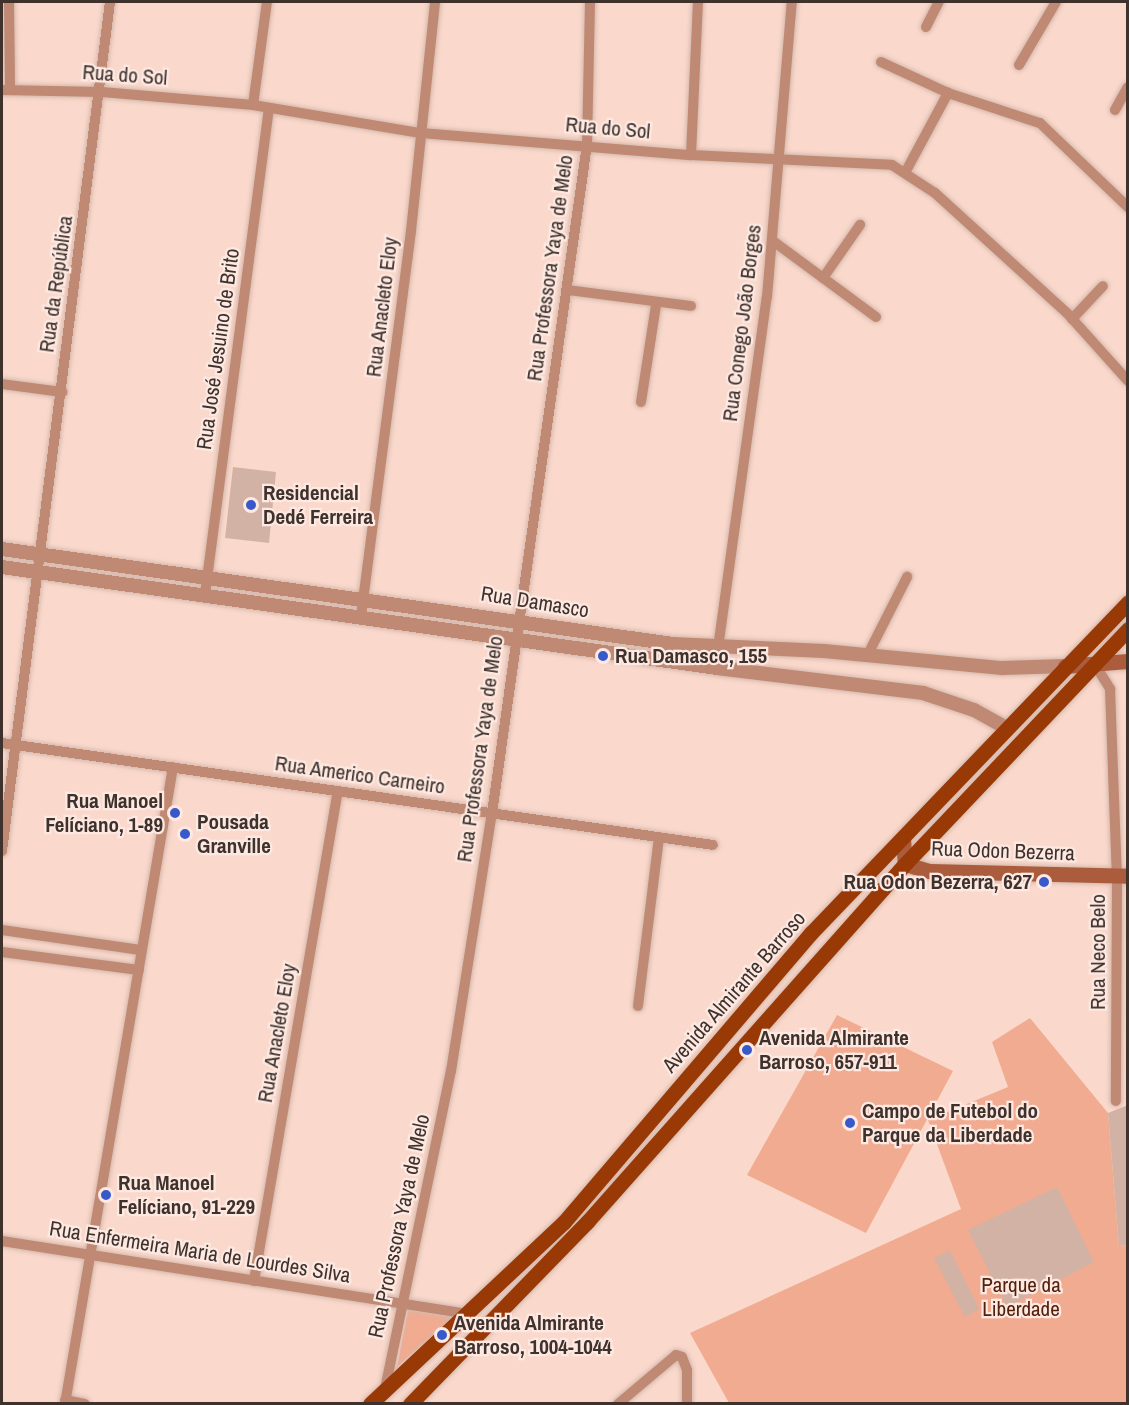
<!DOCTYPE html>
<meta charset="utf-8">
<style>
body{margin:0}
#map{position:relative;width:1129px;height:1405px;overflow:hidden;background:#fad9cc;font-family:"Archivo Narrow",sans-serif}
div>[style]{position:absolute}
.green>*{inset:0;background:#f1ab90}
.building>*{inset:0;background:#d1b2a5}
.roads{filter:drop-shadow(0 0 2px #d5b8ac) drop-shadow(0 0 2px #d5b8ac)}
.minor>*{height:10px;margin:-5px;padding:0 5px;transform-origin:5px;border-radius:5px;background:#c08974}
.tertiary>*{height:14px;margin:-7px;padding:0 7px;transform-origin:7px;border-radius:7px;background:#c08974}
.secondary>*{height:15px;margin:-7.5px;padding:0 7.5px;transform-origin:7.5px;border-radius:7.5px;background:#ab5c3d}
.primary>*{height:15px;margin:-7.5px;padding:0 7.5px;transform-origin:7.5px;border-radius:7.5px;background:#993906}
.dots>*{width:16px;height:16px;translate:-50% -50%;box-sizing:border-box;border:3px solid #fde9e2;border-radius:50%}
span{translate:-50% -50%;white-space:nowrap;text-align:center;line-height:1.15;-webkit-text-stroke:4.5px #fde9e2;paint-order:stroke}
.street-label{font-size:21px;color:#3f322d}
.poi-label{font-size:21px;color:#3f322d;font-weight:700}
.left{translate:0 -50%;text-align:left}
.right{translate:-100% -50%;text-align:right}
.park-label{font-size:21px;color:#52200b}
.frame{position:absolute;inset:0;border:3px solid #3f322d;pointer-events:none}
</style>
<div id="map">
<div class="green">
<i style="clip-path:polygon(837px 1015px,953px 1071px,866px 1233px,747px 1175px)"></i>
<i style="clip-path:polygon(1030px 1018px,1108px 1113px,1119px 1246px,1127px 1245px,1127px 1403px,729px 1403px,690px 1333px,961px 1209px,928px 1120px,1008px 1087px,992px 1042px)"></i>
<i style="clip-path:polygon(408px 1310px,453px 1317px,397px 1367px)"></i>
</div>
<div class="building">
<i style="clip-path:polygon(233px 467px,276px 472px,269px 543px,225px 538px)"></i>
<i style="clip-path:polygon(1128px 1105px,1128px 1245px,1119px 1246px,1108px 1113px)"></i>
<i style="clip-path:polygon(1057px 1187px,1094px 1262px,1007px 1307px,968px 1230px)"></i>
<i style="clip-path:polygon(950px 1250px,979px 1309px,965px 1317px,934px 1258px)"></i>
</div>
<div class="roads">
<div class="minor">
<i style="left:9px;top:2px;width:88px;rotate:89.3deg"></i>
<i style="left:926px;top:27px;width:28px;rotate:-63deg"></i>
<i style="left:881px;top:62px;width:74px;rotate:24.8deg"></i>
<i style="left:948px;top:93px;width:97px;rotate:18.1deg"></i>
<i style="left:1040px;top:123px;width:122px;rotate:43.7deg"></i>
<i style="left:1019px;top:65px;width:73px;rotate:-59.6deg"></i>
<i style="left:2px;top:90px;width:100px;rotate:1.1deg"></i>
<i style="left:102px;top:92px;width:152px;rotate:4.9deg"></i>
<i style="left:253px;top:105px;width:170px;rotate:9.5deg"></i>
<i style="left:421px;top:133px;width:271px;rotate:4.7deg"></i>
<i style="left:691px;top:155px;width:201px;rotate:2.8deg"></i>
<i style="left:892px;top:165px;width:51px;rotate:33.1deg"></i>
<i style="left:935px;top:193px;width:178px;rotate:42.3deg"></i>
<i style="left:1067px;top:313px;width:91px;rotate:48.1deg"></i>
<i style="left:253px;top:105px;width:104px;rotate:-82.3deg"></i>
<i style="left:1115px;top:110px;width:26px;rotate:-61deg"></i>
<i style="left:691px;top:155px;width:153px;rotate:-87.4deg"></i>
<i style="left:906px;top:171px;width:89px;rotate:-61.7deg"></i>
<i style="left:773px;top:241px;width:128px;rotate:36.4deg"></i>
<i style="left:823px;top:278px;width:65px;rotate:-55.1deg"></i>
<i style="left:568px;top:290px;width:124px;rotate:7.4deg"></i>
<i style="left:1072px;top:319px;width:45px;rotate:-46.8deg"></i>
<i style="left:2px;top:384px;width:61px;rotate:7.6deg"></i>
<i style="left:641px;top:402px;width:98px;rotate:-81.2deg"></i>
<i style="left:205px;top:594px;width:489px;rotate:-82.5deg"></i>
<i style="left:361px;top:616px;width:388px;rotate:-82.6deg"></i>
<i style="left:411px;top:231px;width:230px;rotate:-84deg"></i>
<i style="left:718px;top:648px;width:354px;rotate:-82.1deg"></i>
<i style="left:767px;top:297px;width:296px;rotate:-85.2deg"></i>
<i style="left:867px;top:656px;width:89px;rotate:-63.1deg"></i>
<i style="left:1094px;top:663px;width:31px;rotate:58deg"></i>
<i style="left:1110px;top:689px;width:187px;rotate:87.9deg"></i>
<i style="left:1117px;top:876px;width:225px;rotate:90.3deg"></i>
<i style="left:2px;top:743px;width:718px;rotate:8.16deg"></i>
<i style="left:2px;top:851px;width:856px;rotate:-82.75deg"></i>
<i style="left:2px;top:930px;width:140px;rotate:8.2deg"></i>
<i style="left:2px;top:952px;width:138px;rotate:7.5deg"></i>
<i style="left:638px;top:1006px;width:170px;rotate:-82.9deg"></i>
<i style="left:2px;top:1241px;width:468px;rotate:8.9deg"></i>
<i style="left:254px;top:1281px;width:497px;rotate:-80.3deg"></i>
<i style="left:385px;top:1389px;width:325px;rotate:-78.3deg"></i>
<i style="left:451px;top:1071px;width:261px;rotate:-81deg"></i>
<i style="left:492px;top:813px;width:675px;rotate:-81.91deg"></i>
<i style="left:587px;top:145px;width:143px;rotate:-88.8deg"></i>
<i style="left:65px;top:1400px;width:20px;rotate:11deg"></i>
<i style="left:65px;top:1404px;width:646px;rotate:-80.38deg"></i>
<i style="left:618px;top:1404px;width:76px;rotate:-40.2deg"></i>
<i style="left:676px;top:1355px;width:6px;rotate:18deg"></i>
<i style="left:682px;top:1357px;width:14px;rotate:69deg"></i>
<i style="left:687px;top:1370px;width:34px;rotate:90deg"></i>
</div>
<div class="tertiary">
<i style="left:2px;top:549px;width:678px;rotate:8.06deg"></i>
<i style="left:673px;top:644px;width:151px;rotate:2.7deg"></i>
<i style="left:824px;top:651px;width:179px;rotate:5.5deg"></i>
<i style="left:1002px;top:668px;width:63px;rotate:-1.8deg"></i>
<i style="left:2px;top:567px;width:722px;rotate:8.04deg"></i>
<i style="left:717px;top:668px;width:208px;rotate:6.9deg"></i>
<i style="left:923px;top:693px;width:54px;rotate:18.4deg"></i>
<i style="left:974px;top:710px;width:38px;rotate:29deg"></i>
</div>
<div class="secondary">
<i style="left:1065px;top:666px;width:63px;rotate:-4.5deg"></i>
<i style="left:903px;top:838px;width:26px;rotate:86deg"></i>
<i style="left:905px;top:864px;width:26px;rotate:16deg"></i>
<i style="left:930px;top:871px;width:198px;rotate:1.4deg"></i>
</div>
<div class="primary">
<i style="left:370px;top:1404px;width:266px;rotate:-43.2deg"></i>
<i style="left:564px;top:1222px;width:380px;rotate:-49.5deg"></i>
<i style="left:811px;top:933px;width:458px;rotate:-46.2deg"></i>
<i style="left:410px;top:1404px;width:254px;rotate:-45.8deg"></i>
<i style="left:587px;top:1222px;width:479px;rotate:-48.4deg"></i>
<i style="left:905px;top:864px;width:324px;rotate:-46.5deg"></i>
</div>
</div>
<div class="dots">
<i style="left:251px;top:505px;background:#3759ca"></i>
<i style="left:603px;top:656px;background:#3759ca"></i>
<i style="left:175px;top:813px;background:#3759ca"></i>
<i style="left:185px;top:834px;background:#3759ca"></i>
<i style="left:1044px;top:882px;background:#3759ca"></i>
<i style="left:747px;top:1050px;background:#3759ca"></i>
<i style="left:850px;top:1123px;background:#3759ca"></i>
<i style="left:106px;top:1195px;background:#3759ca"></i>
<i style="left:442px;top:1335px;background:#3759ca"></i>
</div>
<div class="street-label">
<span style="left:125px;top:75px;rotate:4deg">Rua do Sol</span>
<span style="left:608px;top:128px;rotate:5deg">Rua do Sol</span>
<span style="left:550px;top:268px;rotate:-82deg">Rua Professora Yaya de Melo</span>
<span style="left:56px;top:284px;rotate:-82deg">Rua da República</span>
<span style="left:382px;top:307px;rotate:-83deg">Rua Anacleto Eloy</span>
<span style="left:742px;top:323px;rotate:-83deg">Rua Conego João Borges</span>
<span style="left:218px;top:349px;rotate:-82deg">Rua José Jesuino de Brito</span>
<span style="left:535px;top:602px;rotate:9deg">Rua Damasco</span>
<span style="left:480px;top:749px;rotate:-82deg">Rua Professora Yaya de Melo</span>
<span style="left:360px;top:775px;rotate:8deg">Rua Americo Carneiro</span>
<span style="left:1003px;top:851px;rotate:2deg">Rua Odon Bezerra</span>
<span style="left:1098px;top:952px;rotate:-90deg">Rua Neco Belo</span>
<span style="left:734px;top:992px;rotate:-49deg">Avenida Almirante Barroso</span>
<span style="left:277px;top:1033px;rotate:-80deg">Rua Anacleto Eloy</span>
<span style="left:399px;top:1226px;rotate:-78deg">Rua Professora Yaya de Melo</span>
<span style="left:200px;top:1252px;rotate:9deg">Rua Enfermeira Maria de Lourdes Silva</span>
</div>
<div class="poi-label">
<span class="left" style="left:263px;top:505px">Residencial<br>Dedé Ferreira</span>
<span class="left" style="left:615px;top:656px">Rua Damasco, 155</span>
<span class="right" style="left:163px;top:813px">Rua Manoel<br>Felíciano, 1-89</span>
<span class="left" style="left:197px;top:834px">Pousada<br>Granville</span>
<span class="right" style="left:1032px;top:882px">Rua Odon Bezerra, 627</span>
<span class="left" style="left:759px;top:1050px">Avenida Almirante<br>Barroso, 657-911</span>
<span class="left" style="left:862px;top:1123px">Campo de Futebol do<br>Parque da Liberdade</span>
<span class="left" style="left:118px;top:1195px">Rua Manoel<br>Felíciano, 91-229</span>
<span class="left" style="left:454px;top:1335px">Avenida Almirante<br>Barroso, 1004-1044</span>
</div>
<div class="park-label">
<span style="left:1021px;top:1297px">Parque da<br>Liberdade</span>
</div>
<div class="frame"></div>
</div>
